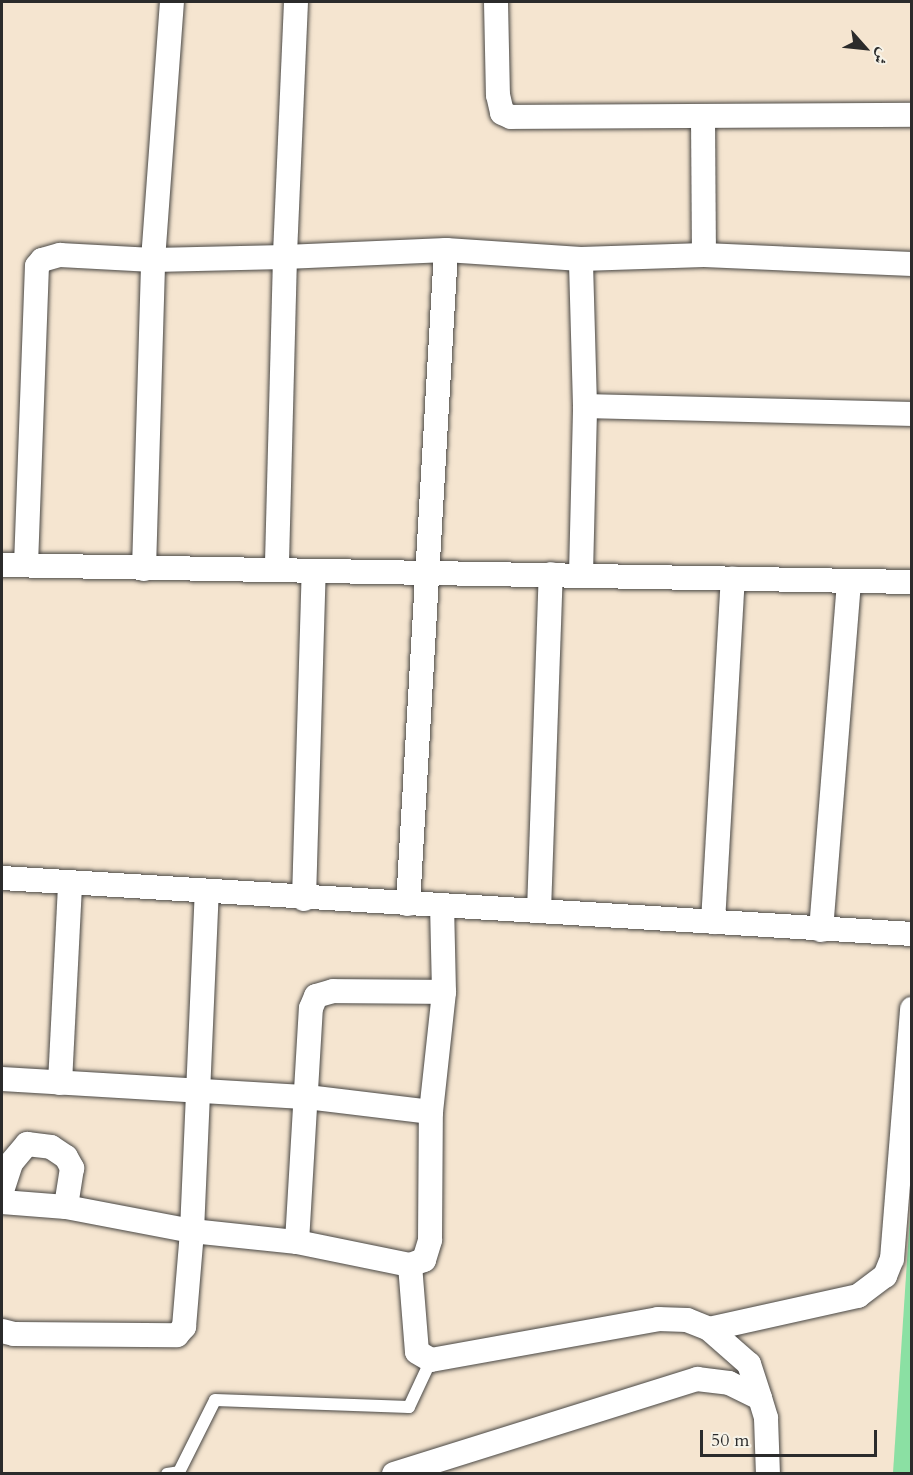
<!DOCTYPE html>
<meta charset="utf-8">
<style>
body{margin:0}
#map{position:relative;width:913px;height:1475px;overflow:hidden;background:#f5e5d0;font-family:Cardo,Amiri,serif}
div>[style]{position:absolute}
.green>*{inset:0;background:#8be0a3}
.roads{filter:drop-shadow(0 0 2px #494744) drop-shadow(0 0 2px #494744)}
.lane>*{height:12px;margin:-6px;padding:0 6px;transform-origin:6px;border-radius:6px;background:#fff}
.street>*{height:24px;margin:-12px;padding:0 12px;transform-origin:12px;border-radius:12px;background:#fff}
span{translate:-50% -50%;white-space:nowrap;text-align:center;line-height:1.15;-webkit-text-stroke:4.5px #f7f3e8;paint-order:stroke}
.frame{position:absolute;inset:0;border:3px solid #2b2b2b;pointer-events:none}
.north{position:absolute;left:835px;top:18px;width:60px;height:60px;-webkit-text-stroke:4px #f7f3e8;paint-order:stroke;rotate:117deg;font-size:16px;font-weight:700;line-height:24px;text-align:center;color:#2b2b2b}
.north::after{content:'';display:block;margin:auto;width:21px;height:27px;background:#2b2b2b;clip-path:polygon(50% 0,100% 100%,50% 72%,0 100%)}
.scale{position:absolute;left:700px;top:1430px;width:177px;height:27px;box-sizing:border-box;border:3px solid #2b2b2b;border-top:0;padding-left:8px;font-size:18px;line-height:21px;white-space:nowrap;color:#2b2b2b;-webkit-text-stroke:4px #f7f3e8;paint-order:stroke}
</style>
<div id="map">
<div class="green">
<i style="clip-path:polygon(911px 1200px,911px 1473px,893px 1473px)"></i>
</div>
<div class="roads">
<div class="lane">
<i style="left:167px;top:1474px;width:12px;rotate:-9deg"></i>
<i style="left:179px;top:1472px;width:80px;rotate:-63.4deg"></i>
<i style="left:215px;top:1400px;width:194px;rotate:2.1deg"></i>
<i style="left:409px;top:1407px;width:52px;rotate:-64.9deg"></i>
</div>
<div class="street">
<i style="left:296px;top:2px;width:255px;rotate:92.5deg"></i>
<i style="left:285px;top:257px;width:161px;rotate:-2.5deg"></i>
<i style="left:446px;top:250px;width:135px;rotate:3.8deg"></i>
<i style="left:581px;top:259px;width:123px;rotate:-1.9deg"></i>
<i style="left:704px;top:255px;width:208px;rotate:2.5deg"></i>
<i style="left:496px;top:2px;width:93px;rotate:88.8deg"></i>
<i style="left:498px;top:95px;width:18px;rotate:77deg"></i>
<i style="left:502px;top:113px;width:10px;rotate:24deg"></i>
<i style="left:511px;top:117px;width:401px;rotate:-0.3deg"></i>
<i style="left:703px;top:117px;width:138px;rotate:89.6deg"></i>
<i style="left:585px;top:406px;width:327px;rotate:1.4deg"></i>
<i style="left:2px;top:565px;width:910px;rotate:1.07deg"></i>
<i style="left:26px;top:565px;width:299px;rotate:-87.9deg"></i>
<i style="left:37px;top:266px;width:8px;rotate:-50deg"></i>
<i style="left:42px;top:260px;width:19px;rotate:-16deg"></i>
<i style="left:60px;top:255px;width:93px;rotate:3.1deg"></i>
<i style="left:153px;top:260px;width:132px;rotate:-1.3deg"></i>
<i style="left:285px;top:257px;width:313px;rotate:91.5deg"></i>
<i style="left:144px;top:569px;width:309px;rotate:-88.3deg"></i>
<i style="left:153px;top:260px;width:259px;rotate:-85.8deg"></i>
<i style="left:581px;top:574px;width:168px;rotate:-88.6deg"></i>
<i style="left:585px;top:406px;width:147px;rotate:-91.6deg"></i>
<i style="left:2px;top:878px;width:912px;rotate:3.52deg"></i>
<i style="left:304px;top:899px;width:328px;rotate:-88.3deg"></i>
<i style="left:408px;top:904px;width:655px;rotate:-86.67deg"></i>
<i style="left:539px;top:911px;width:337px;rotate:-88deg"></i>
<i style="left:713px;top:922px;width:344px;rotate:-86.7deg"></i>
<i style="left:821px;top:930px;width:348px;rotate:-85.4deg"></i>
<i style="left:2px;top:1079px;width:306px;rotate:3.4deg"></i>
<i style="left:307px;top:1097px;width:125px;rotate:6.9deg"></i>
<i style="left:60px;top:1083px;width:200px;rotate:-87.1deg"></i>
<i style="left:2px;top:1191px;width:29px;rotate:-72deg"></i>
<i style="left:11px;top:1163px;width:25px;rotate:-50deg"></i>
<i style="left:27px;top:1144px;width:24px;rotate:7deg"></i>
<i style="left:51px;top:1147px;width:18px;rotate:34deg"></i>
<i style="left:66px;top:1157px;width:13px;rotate:61deg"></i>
<i style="left:72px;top:1168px;width:39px;rotate:99deg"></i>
<i style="left:2px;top:1202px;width:64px;rotate:4.5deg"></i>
<i style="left:66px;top:1207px;width:128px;rotate:10.8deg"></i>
<i style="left:192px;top:1231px;width:106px;rotate:6deg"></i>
<i style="left:297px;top:1242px;width:115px;rotate:11.5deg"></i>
<i style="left:410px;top:1265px;width:15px;rotate:-20deg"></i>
<i style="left:424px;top:1260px;width:21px;rotate:-73deg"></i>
<i style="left:430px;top:1240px;width:128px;rotate:-89.6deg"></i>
<i style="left:431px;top:1112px;width:121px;rotate:-83.8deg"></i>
<i style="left:444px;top:992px;width:87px;rotate:-91.3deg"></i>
<i style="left:297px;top:1242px;width:234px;rotate:-86.6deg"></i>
<i style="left:311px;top:1008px;width:13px;rotate:-67deg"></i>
<i style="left:316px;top:996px;width:18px;rotate:-16deg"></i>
<i style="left:333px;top:991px;width:111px;rotate:0.5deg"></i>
<i style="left:410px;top:1265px;width:87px;rotate:85.4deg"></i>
<i style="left:417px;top:1352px;width:16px;rotate:30deg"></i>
<i style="left:431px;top:1360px;width:231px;rotate:-10.2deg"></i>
<i style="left:658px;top:1319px;width:29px;rotate:2deg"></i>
<i style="left:687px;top:1320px;width:24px;rotate:22deg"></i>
<i style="left:709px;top:1329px;width:53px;rotate:41.2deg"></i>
<i style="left:749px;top:1364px;width:36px;rotate:72deg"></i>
<i style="left:709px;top:1329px;width:153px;rotate:-12.5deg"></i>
<i style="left:858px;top:1296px;width:34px;rotate:-37deg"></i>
<i style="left:885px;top:1276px;width:18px;rotate:-68deg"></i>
<i style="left:892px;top:1259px;width:251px;rotate:-85.4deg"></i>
<i style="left:2px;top:1331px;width:12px;rotate:14deg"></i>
<i style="left:14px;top:1334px;width:163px;rotate:0.4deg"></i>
<i style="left:177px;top:1335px;width:11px;rotate:-49deg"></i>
<i style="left:184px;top:1327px;width:96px;rotate:-85.2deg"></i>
<i style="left:192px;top:1231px;width:340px;rotate:-87.5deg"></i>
<i style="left:394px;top:1474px;width:318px;rotate:-17.4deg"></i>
<i style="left:697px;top:1379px;width:32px;rotate:7deg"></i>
<i style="left:729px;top:1383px;width:34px;rotate:26deg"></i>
<i style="left:760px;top:1398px;width:21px;rotate:73deg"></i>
<i style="left:766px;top:1418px;width:56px;rotate:88deg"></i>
</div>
</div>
<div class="frame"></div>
<div class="north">ش</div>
<div class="scale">50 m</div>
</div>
